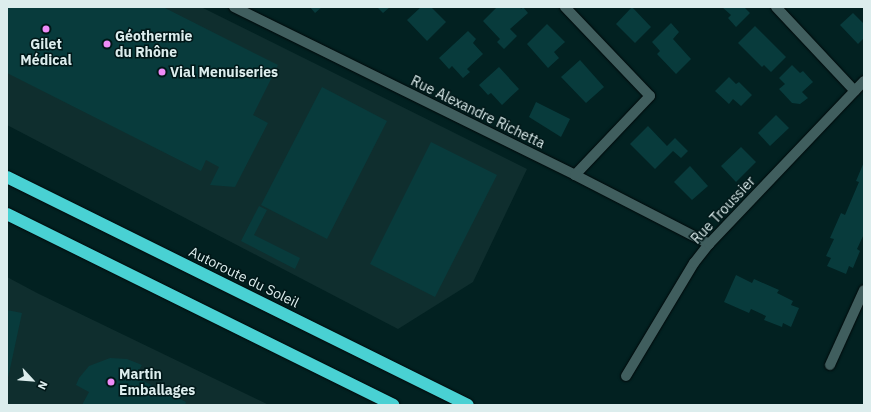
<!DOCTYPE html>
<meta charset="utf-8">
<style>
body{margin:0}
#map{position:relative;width:871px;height:412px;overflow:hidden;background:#022121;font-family:"IBM Plex Sans",sans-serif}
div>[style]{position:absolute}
.built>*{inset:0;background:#0f2e2e}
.building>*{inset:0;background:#083b3c}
.roads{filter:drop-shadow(0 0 1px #00090a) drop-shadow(0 0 1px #00090a)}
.street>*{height:10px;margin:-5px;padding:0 5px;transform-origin:5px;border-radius:5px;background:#405e5e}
.highway>*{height:12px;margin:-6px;padding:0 6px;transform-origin:6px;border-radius:6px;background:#49d1d3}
.dots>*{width:11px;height:11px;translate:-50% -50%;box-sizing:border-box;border:2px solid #001718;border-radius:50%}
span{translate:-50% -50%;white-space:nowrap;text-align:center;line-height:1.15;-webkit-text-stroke:3px #001718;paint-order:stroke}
.poi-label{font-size:14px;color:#dceded;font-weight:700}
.left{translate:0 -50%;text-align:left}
.street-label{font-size:14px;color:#dceded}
.frame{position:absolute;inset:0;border:8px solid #dceded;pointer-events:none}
.north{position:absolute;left:12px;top:360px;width:40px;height:40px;-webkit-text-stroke:3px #001718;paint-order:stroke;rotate:116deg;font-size:11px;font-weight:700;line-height:16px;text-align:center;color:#dceded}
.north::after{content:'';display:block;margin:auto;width:14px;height:18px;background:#dceded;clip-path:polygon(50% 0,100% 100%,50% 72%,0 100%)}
</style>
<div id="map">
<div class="built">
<i style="clip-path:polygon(7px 7px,201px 7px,527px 169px,473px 282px,398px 329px,7px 125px)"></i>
<i style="clip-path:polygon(7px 277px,37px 293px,269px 405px,7px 405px)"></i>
</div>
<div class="building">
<i style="clip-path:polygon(7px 7px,163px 7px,278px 65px,253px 115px,268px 123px,235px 187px,210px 185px,219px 167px,206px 160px,201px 171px,7px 73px)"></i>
<i style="clip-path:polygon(310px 7px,322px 7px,315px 13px)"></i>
<i style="clip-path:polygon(377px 7px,390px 7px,383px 13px)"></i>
<i style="clip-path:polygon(421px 7px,431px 7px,446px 22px,427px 41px,407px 20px)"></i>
<i style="clip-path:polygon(497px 7px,520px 7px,521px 9px,523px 7px,528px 13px,510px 29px,517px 36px,504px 49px,497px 42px,500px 39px,483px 21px)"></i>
<i style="clip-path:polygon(632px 7px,651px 27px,635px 43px,616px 24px)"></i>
<i style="clip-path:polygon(722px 7px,744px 7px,750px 13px,736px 27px,728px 18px,731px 15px)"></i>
<i style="clip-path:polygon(853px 13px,864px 24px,864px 38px,858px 44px,840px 25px)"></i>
<i style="clip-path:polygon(671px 23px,679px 32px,673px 39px,691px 59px,676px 74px,657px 54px,660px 51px,652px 42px)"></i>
<i style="clip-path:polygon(547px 24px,565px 42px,554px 52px,559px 58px,548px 68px,527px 44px)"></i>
<i style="clip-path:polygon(755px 26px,786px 57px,771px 72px,764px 65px,762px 67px,738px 43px)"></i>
<i style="clip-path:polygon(468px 31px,476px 39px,473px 43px,483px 54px,467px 69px,470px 72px,463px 78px,452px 66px,449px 69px,439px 58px)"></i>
<i style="clip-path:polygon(580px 60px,604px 87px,586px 103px,561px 77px)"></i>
<i style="clip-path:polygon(792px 65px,800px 73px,803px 71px,813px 82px,802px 92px,808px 98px,800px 104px,792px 103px,779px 89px,785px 84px,779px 78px)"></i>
<i style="clip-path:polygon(499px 67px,519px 89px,502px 105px,491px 93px,488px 95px,479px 85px)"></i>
<i style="clip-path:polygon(729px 77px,736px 84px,739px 82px,752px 95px,741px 106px,733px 99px,729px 104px,715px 91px)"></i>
<i style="clip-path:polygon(322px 87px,387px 121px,327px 239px,261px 205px)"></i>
<i style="clip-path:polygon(536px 102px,570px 119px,561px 137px,529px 117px)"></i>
<i style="clip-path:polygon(776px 115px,789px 128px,770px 146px,758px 133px)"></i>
<i style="clip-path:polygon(648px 126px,667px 146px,675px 138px,688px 151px,681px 158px,673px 151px,655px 169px,630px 144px)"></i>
<i style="clip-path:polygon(431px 142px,497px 175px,435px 297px,370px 264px)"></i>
<i style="clip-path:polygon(741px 147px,756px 162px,736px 182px,721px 166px)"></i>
<i style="clip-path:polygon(864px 162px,864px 234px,857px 249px,860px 251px,853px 268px,849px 266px,846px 274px,827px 266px,831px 258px,826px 256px,834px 239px,830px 238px,841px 213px,845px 215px,859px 182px,856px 181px)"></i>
<i style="clip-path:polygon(690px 166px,708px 186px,692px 200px,674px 182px)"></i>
<i style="clip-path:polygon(259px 206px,267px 210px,254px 235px,300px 258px,295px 269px,241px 241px)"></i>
<i style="clip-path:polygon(736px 275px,752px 283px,754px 279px,779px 290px,777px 293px,793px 301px,791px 305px,799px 308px,791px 327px,783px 323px,782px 327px,764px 320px,766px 316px,751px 309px,749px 313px,724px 302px)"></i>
<i style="clip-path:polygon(7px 310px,22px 313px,8px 378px,7px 378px)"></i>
<i style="clip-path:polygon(110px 358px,127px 359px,142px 365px,135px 377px,186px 402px,185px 405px,82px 405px,89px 392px,76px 385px,79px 378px,89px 366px)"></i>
</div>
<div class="roads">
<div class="street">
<i style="left:234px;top:7px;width:380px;rotate:26.2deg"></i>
<i style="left:575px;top:175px;width:151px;rotate:27.2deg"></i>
<i style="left:565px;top:7px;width:123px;rotate:46.3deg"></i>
<i style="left:650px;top:96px;width:109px;rotate:133.5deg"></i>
<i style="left:776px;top:7px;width:115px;rotate:46.8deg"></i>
<i style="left:830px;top:365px;width:82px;rotate:-65.6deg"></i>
<i style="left:626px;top:376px;width:132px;rotate:-59deg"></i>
<i style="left:694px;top:263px;width:24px;rotate:-52deg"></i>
<i style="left:709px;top:244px;width:225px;rotate:-46.4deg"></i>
</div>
<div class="highway">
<i style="left:7px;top:177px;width:514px;rotate:26.32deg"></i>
<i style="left:7px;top:214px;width:431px;rotate:26.3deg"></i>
</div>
</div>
<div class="dots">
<i style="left:46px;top:29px;background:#ef8bf7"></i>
<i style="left:107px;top:44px;background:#ef8bf7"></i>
<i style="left:162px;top:72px;background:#ef8bf7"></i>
<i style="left:111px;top:382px;background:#ef8bf7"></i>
</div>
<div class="poi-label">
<span class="left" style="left:115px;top:44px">Géothermie<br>du Rhône</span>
<span style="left:46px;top:52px">Gilet<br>Médical</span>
<span class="left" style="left:170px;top:72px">Vial Menuiseries</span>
<span class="left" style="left:119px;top:382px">Martin<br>Emballages</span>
</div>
<div class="street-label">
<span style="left:478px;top:112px;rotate:26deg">Rue Alexandre Richetta</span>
<span style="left:723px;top:210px;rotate:-47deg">Rue Troussier</span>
<span style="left:244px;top:277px;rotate:26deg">Autoroute du Soleil</span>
</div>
<div class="frame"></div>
<div class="north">N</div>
</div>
